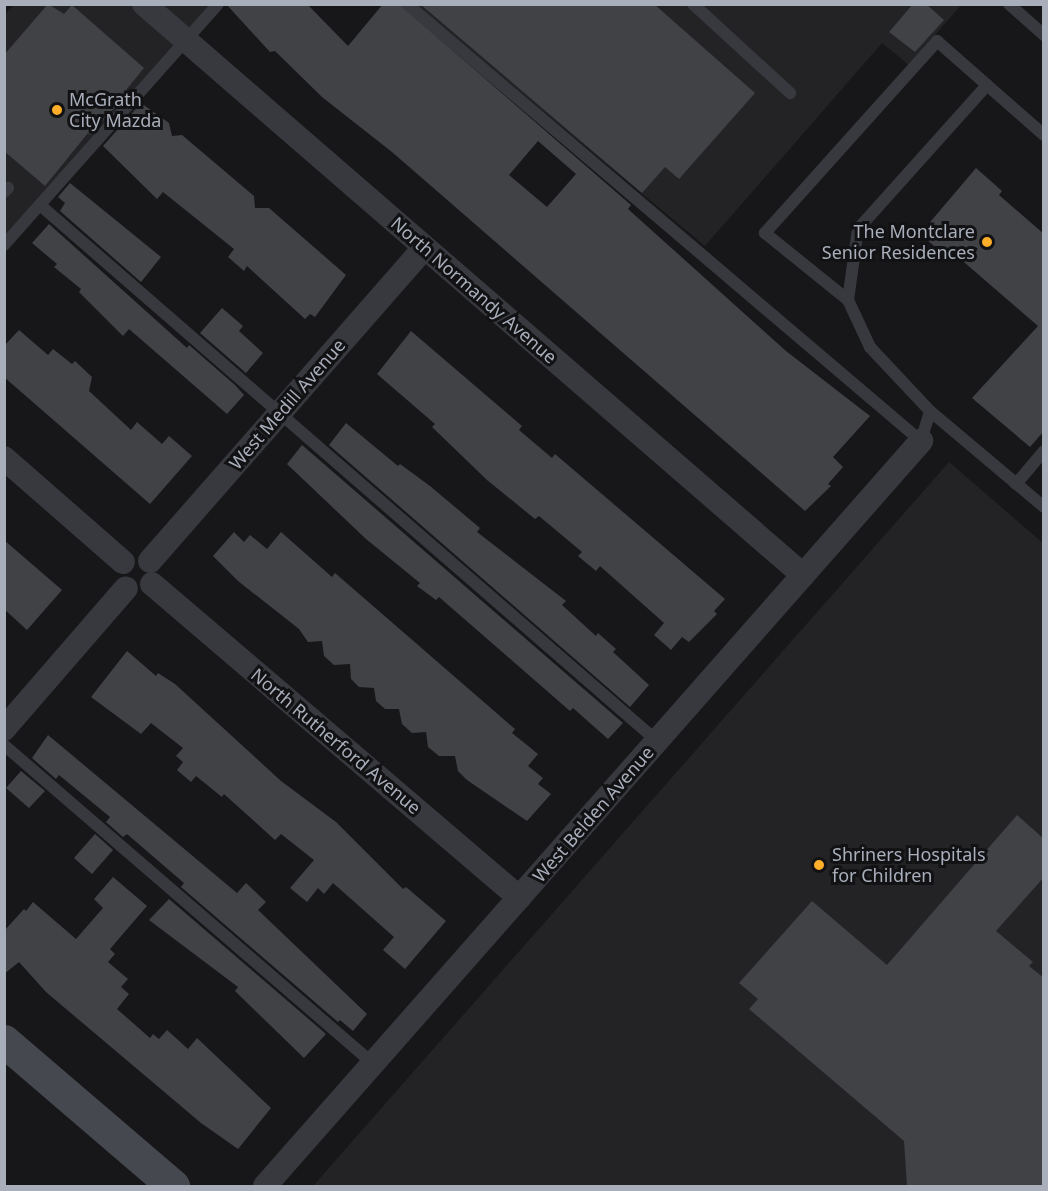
<!DOCTYPE html>
<style>
body{margin:0}
#map{position:relative;width:1048px;height:1191px;overflow:hidden;background:#171719;font-family:"Noto Sans",sans-serif}
div>[style]{position:absolute}
.built>*{inset:0;background:#232326}
.building>*{inset:0;background:#414246}
.lane>*{height:12px;margin:-6px;padding:0 6px;transform-origin:6px;border-radius:6px;background:#37393e}
.street>*{height:24px;margin:-12px;padding:0 12px;transform-origin:12px;border-radius:12px;background:#37393e}
.secondary>*{height:33px;margin:-16.5px;padding:0 16.5px;transform-origin:16.5px;border-radius:16.5px;background:#45484e}
.dots>*{width:16px;height:16px;translate:-50% -50%;box-sizing:border-box;border:3px solid #121214;border-radius:50%}
span{translate:-50% -50%;white-space:nowrap;text-align:center;line-height:1.15;-webkit-text-stroke:6px #121214;paint-order:stroke}
.poi-label{font-size:18px;color:#a8aeba}
.left{translate:0 -50%;text-align:left}
.right{translate:-100% -50%;text-align:right}
.street-label{font-size:18px;color:#a8aeba}
.frame{position:absolute;inset:0;border:6px solid #a8aeba;pointer-events:none}
</style>
<div id="map">
<div class="built">
<i style="clip-path:polygon(14px 5px,223px 5px,5px 251px,4px 15px)"></i>
<i style="clip-path:polygon(415px 5px,961px 5px,909px 65px,882px 43px,705px 246px)"></i>
<i style="clip-path:polygon(949px 462px,1043px 543px,1043px 1186px,313px 1186px)"></i>
</div>
<div class="building">
<i style="clip-path:polygon(48px 4px,64px 14px,72px 5px,144px 68px,126px 90px,129px 92px,90px 135px,88px 133px,45px 186px,4px 151px,4px 55px)"></i>
<i style="clip-path:polygon(evenodd,226px 4px,307px 4px,348px 46px,383px 4px,399px 4px,631px 205px,628px 209px,786px 351px,870px 416px,833px 457px,843px 467px,828px 484px,831px 486px,805px 511px,392px 152px,322px 97px,275px 51px,270px 52px,226px 4px,538px 141px,576px 174px,547px 207px,509px 175px,538px 141px)"></i>
<i style="clip-path:polygon(420px 4px,654px 4px,755px 93px,679px 179px,665px 167px,642px 193px)"></i>
<i style="clip-path:polygon(913px 4px,926px 4px,944px 20px,915px 52px,889px 32px)"></i>
<i style="clip-path:polygon(141px 103px,169px 123px,172px 136px,182px 135px,254px 196px,255px 208px,269px 208px,346px 275px,315px 317px,310px 314px,305px 319px,247px 266px,244px 271px,228px 257px,234px 249px,163px 192px,157px 199px,103px 146px)"></i>
<i style="clip-path:polygon(976px 168px,1002px 191px,999px 195px,1044px 234px,1044px 431px,1030px 447px,972px 398px,1038px 326px,950px 250px,946px 256px,920px 234px)"></i>
<i style="clip-path:polygon(70px 183px,161px 257px,141px 282px,60px 211px,65px 203px,58px 197px)"></i>
<i style="clip-path:polygon(49px 224px,187px 348px,189px 345px,235px 385px,244px 395px,227px 414px,129px 329px,123px 336px,79px 292px,81px 289px,54px 267px,57px 264px,32px 243px)"></i>
<i style="clip-path:polygon(222px 308px,243px 326px,239px 331px,263px 353px,246px 373px,200px 333px)"></i>
<i style="clip-path:polygon(19px 330px,48px 355px,53px 349px,72px 364px,75px 361px,92px 377px,89px 391px,131px 430px,137px 422px,162px 444px,169px 436px,192px 456px,150px 504px,4px 377px,4px 346px)"></i>
<i style="clip-path:polygon(411px 331px,522px 426px,519px 430px,552px 458px,555px 454px,725px 599px,714px 611px,717px 614px,689px 642px,682px 637px,671px 650px,654px 635px,664px 623px,600px 566px,596px 571px,578px 556px,582px 552px,539px 516px,535px 519px,487px 480px,432px 427px,435px 424px,377px 374px)"></i>
<i style="clip-path:polygon(346px 423px,398px 466px,400px 464px,430px 486px,480px 528px,477px 532px,566px 601px,562px 605px,596px 636px,598px 633px,616px 649px,613px 652px,649px 685px,630px 707px,329px 445px)"></i>
<i style="clip-path:polygon(302px 445px,623px 723px,608px 739px,573px 708px,570px 711px,439px 597px,436px 600px,417px 586px,420px 583px,366px 539px,287px 464px)"></i>
<i style="clip-path:polygon(234px 532px,244px 542px,250px 535px,267px 549px,281px 532px,332px 577px,335px 573px,515px 729px,512px 733px,538px 754px,528px 766px,543px 778px,538px 784px,551px 794px,527px 821px,467px 780px,458px 771px,455px 756px,439px 756px,428px 747px,426px 732px,412px 733px,402px 724px,399px 709px,385px 709px,376px 701px,374px 688px,359px 687px,351px 679px,350px 664px,334px 665px,324px 656px,322px 641px,308px 642px,299px 629px,238px 581px,213px 556px)"></i>
<i style="clip-path:polygon(4px 540px,62px 590px,27px 630px,4px 609px)"></i>
<i style="clip-path:polygon(127px 651px,156px 676px,158px 673px,175px 684px,281px 781px,336px 822px,403px 889px,406px 887px,446px 921px,405px 969px,383px 950px,394px 937px,333px 883px,324px 894px,318px 888px,307px 902px,290px 888px,314px 860px,281px 834px,275px 840px,224px 794px,222px 797px,196px 776px,191px 782px,177px 770px,183px 762px,176px 756px,183px 748px,151px 723px,141px 734px,91px 697px)"></i>
<i style="clip-path:polygon(48px 735px,237px 893px,246px 883px,266px 902px,258px 910px,367px 1014px,353px 1031px,340px 1020px,338px 1022px,181px 887px,184px 883px,127px 834px,123px 837px,106px 822px,110px 817px,59px 775px,56px 779px,32px 758px)"></i>
<i style="clip-path:polygon(21px 771px,45px 791px,29px 808px,6px 788px)"></i>
<i style="clip-path:polygon(1017px 815px,1044px 839px,1044px 877px,996px 931px,1033px 962px,1029px 966px,1044px 978px,1044px 1186px,907px 1186px,904px 1141px,749px 1009px,758px 999px,739px 983px,812px 901px,887px 965px)"></i>
<i style="clip-path:polygon(95px 834px,113px 850px,92px 874px,74px 858px)"></i>
<i style="clip-path:polygon(113px 877px,147px 906px,110px 949px,115px 954px,108px 962px,128px 979px,121px 987px,129px 994px,117px 1009px,150px 1038px,153px 1034px,159px 1039px,167px 1030px,188px 1049px,197px 1038px,271px 1108px,238px 1149px,201px 1123px,46px 992px,19px 962px,4px 974px,4px 931px,24px 909px,26px 911px,33px 902px,76px 939px,103px 908px,94px 899px)"></i>
<i style="clip-path:polygon(169px 899px,326px 1034px,304px 1058px,235px 991px,238px 987px,149px 920px)"></i>
</div>
<div class="lane">
<i style="left:407px;top:4px;width:675px;rotate:40.37deg"></i>
<i style="left:921px;top:441px;width:31px;rotate:-73deg"></i>
<i style="left:930px;top:411px;width:88px;rotate:-133.2deg"></i>
<i style="left:870px;top:347px;width:52px;rotate:-115.1deg"></i>
<i style="left:848px;top:300px;width:72px;rotate:-82deg"></i>
<i style="left:858px;top:229px;width:193px;rotate:-48.1deg"></i>
<i style="left:987px;top:85px;width:76px;rotate:41.3deg"></i>
<i style="left:693px;top:4px;width:132px;rotate:42.5deg"></i>
<i style="left:1009px;top:4px;width:47px;rotate:41.5deg"></i>
<i style="left:4px;top:192px;width:6px;rotate:-45deg"></i>
<i style="left:40px;top:205px;width:817px;rotate:40.98deg"></i>
<i style="left:4px;top:245px;width:322px;rotate:-48.4deg"></i>
<i style="left:848px;top:300px;width:107px;rotate:-141.1deg"></i>
<i style="left:765px;top:233px;width:258px;rotate:-48.1deg"></i>
<i style="left:937px;top:41px;width:67px;rotate:41.3deg"></i>
<i style="left:930px;top:411px;width:149px;rotate:40.1deg"></i>
<i style="left:1016px;top:484px;width:43px;rotate:-49.7deg"></i>
<i style="left:4px;top:745px;width:488px;rotate:40.8deg"></i>
</div>
<div class="street">
<i style="left:144px;top:4px;width:872px;rotate:40.91deg"></i>
<i style="left:4px;top:458px;width:158px;rotate:41.2deg"></i>
<i style="left:150px;top:561px;width:417px;rotate:-48.8deg"></i>
<i style="left:152px;top:584px;width:483px;rotate:40.5deg"></i>
<i style="left:4px;top:729px;width:186px;rotate:-49.1deg"></i>
<i style="left:265px;top:1186px;width:993px;rotate:-48.63deg"></i>
</div>
<div class="secondary">
<i style="left:4px;top:1041px;width:223px;rotate:40.6deg"></i>
</div>
<div class="dots">
<i style="left:57px;top:110px;background:#feae29"></i>
<i style="left:987px;top:242px;background:#feae29"></i>
<i style="left:819px;top:865px;background:#feae29"></i>
</div>
<div class="poi-label">
<span class="left" style="left:69px;top:110px">McGrath<br>City Mazda</span>
<span class="right" style="left:975px;top:242px">The Montclare<br>Senior Residences</span>
<span class="left" style="left:832px;top:865px">Shriners Hospitals<br>for Children</span>
</div>
<div class="street-label">
<span style="left:474px;top:290px;rotate:41deg">North Normandy Avenue</span>
<span style="left:287px;top:404px;rotate:-49deg">West Medill Avenue</span>
<span style="left:336px;top:741px;rotate:40deg">North Rutherford Avenue</span>
<span style="left:593px;top:814px;rotate:-49deg">West Belden Avenue</span>
</div>
<div class="frame"></div>
</div>
